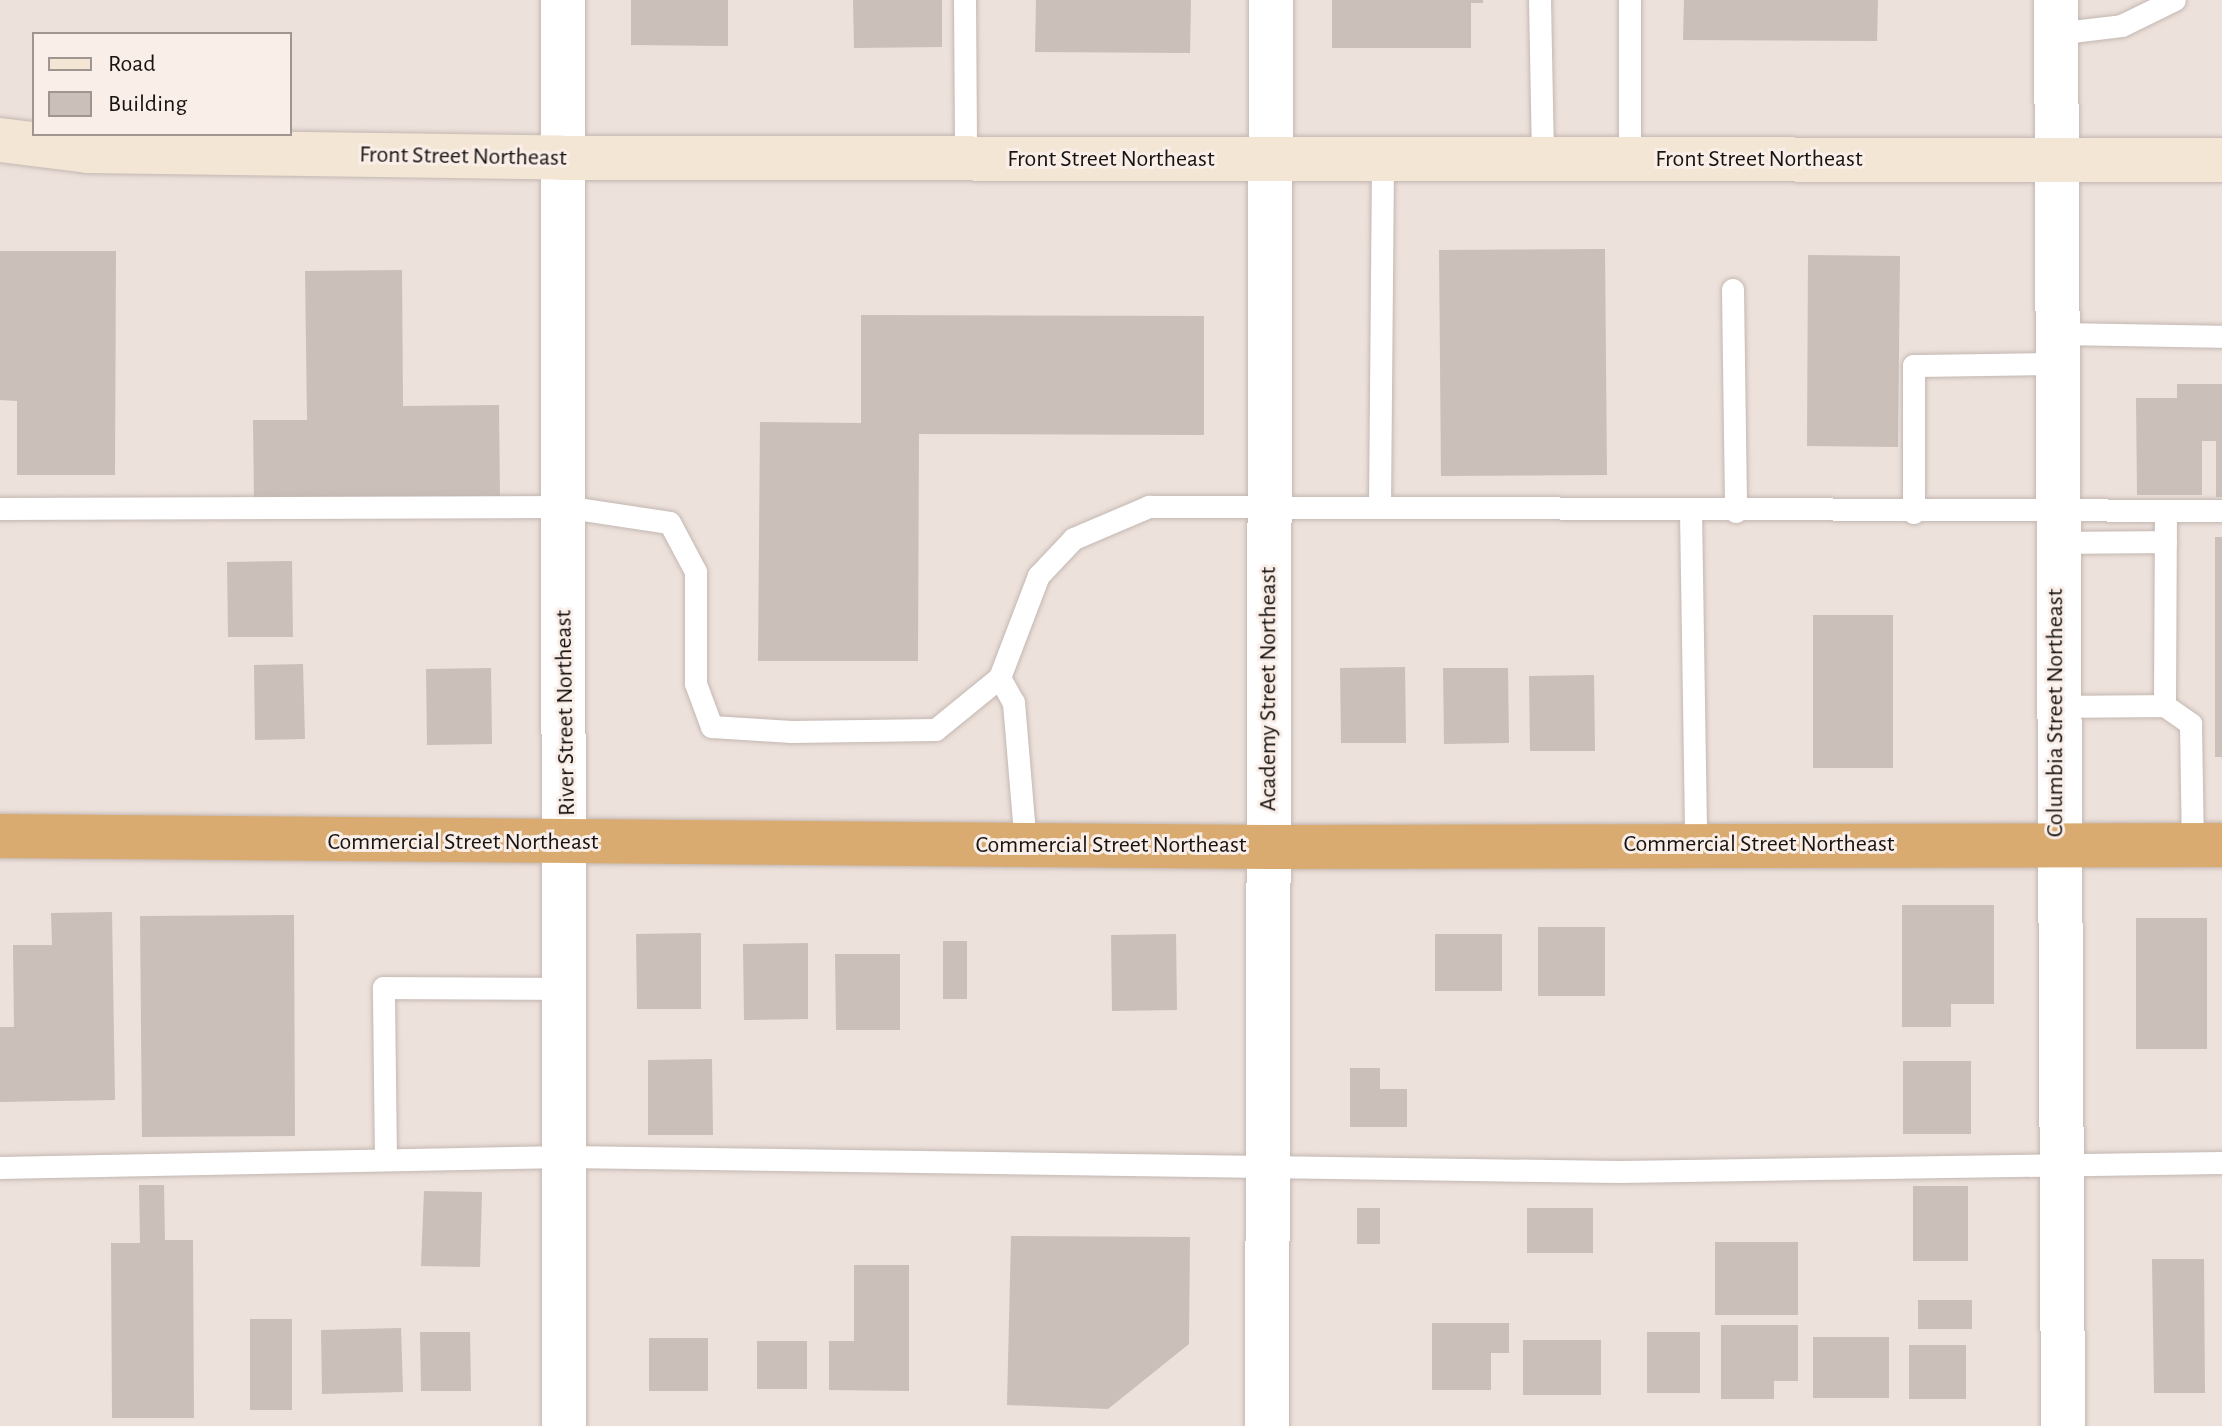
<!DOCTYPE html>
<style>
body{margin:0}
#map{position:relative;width:2222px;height:1426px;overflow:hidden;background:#ede1db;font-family:"Alegreya Sans",sans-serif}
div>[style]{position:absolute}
.building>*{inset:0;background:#cabfb9}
.roads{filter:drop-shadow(0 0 2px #c3b7b2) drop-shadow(0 0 2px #c3b7b2)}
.lane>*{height:22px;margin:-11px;padding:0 11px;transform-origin:11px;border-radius:11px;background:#fff}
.street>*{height:44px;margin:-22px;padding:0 22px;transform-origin:22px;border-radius:22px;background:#fff}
.secondary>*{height:44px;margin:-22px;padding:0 22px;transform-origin:22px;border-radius:22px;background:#f4e6d4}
.highway>*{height:44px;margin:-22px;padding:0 22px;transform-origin:22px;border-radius:22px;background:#d9ab70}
span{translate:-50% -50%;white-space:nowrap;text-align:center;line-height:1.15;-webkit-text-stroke:6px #faeee8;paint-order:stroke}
.street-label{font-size:24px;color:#171311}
.legend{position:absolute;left:32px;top:32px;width:260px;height:104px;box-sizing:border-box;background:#faeee8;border:2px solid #9f9692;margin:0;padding:10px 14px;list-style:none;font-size:24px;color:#171311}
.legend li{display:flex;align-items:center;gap:16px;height:40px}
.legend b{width:40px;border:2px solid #9f9692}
</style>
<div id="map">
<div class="building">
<i style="clip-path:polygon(631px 0,728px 0,728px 46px,631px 45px)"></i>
<i style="clip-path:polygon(853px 0,942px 0,942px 47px,854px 48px)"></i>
<i style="clip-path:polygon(1036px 0,1191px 0,1190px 53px,1035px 52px)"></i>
<i style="clip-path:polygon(1332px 0,1483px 0,1483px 3px,1471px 3px,1471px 48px,1332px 48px)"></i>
<i style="clip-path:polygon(1684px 0,1878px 0,1877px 41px,1683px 40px)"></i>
<i style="clip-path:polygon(1605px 249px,1607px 475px,1441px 476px,1439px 250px)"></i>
<i style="clip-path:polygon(0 251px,116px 251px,115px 475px,17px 475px,17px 401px,0 400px)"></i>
<i style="clip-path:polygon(1808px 255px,1900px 256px,1898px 447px,1807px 446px)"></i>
<i style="clip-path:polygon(402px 270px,403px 406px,499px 405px,500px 499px,254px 501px,253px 420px,307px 420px,305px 271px)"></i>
<i style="clip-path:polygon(861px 315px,1204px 316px,1204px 435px,919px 434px,918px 661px,758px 661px,760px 422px,861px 423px)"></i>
<i style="clip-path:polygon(2177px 384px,2222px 384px,2222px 497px,2216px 497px,2216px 441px,2202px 441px,2202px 495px,2137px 495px,2136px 398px,2177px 398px)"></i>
<i style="clip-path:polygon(2215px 537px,2222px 537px,2222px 757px,2215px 757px)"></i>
<i style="clip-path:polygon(292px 561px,293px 637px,228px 637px,227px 562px)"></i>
<i style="clip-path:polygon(1813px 615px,1893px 615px,1893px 768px,1813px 768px)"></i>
<i style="clip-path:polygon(303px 664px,305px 739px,255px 740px,254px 665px)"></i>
<i style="clip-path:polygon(1405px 667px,1406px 743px,1341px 743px,1340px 668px)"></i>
<i style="clip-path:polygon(491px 668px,492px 744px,427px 745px,426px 669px)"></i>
<i style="clip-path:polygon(1443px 668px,1508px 668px,1509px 743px,1444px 744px)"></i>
<i style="clip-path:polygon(1594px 675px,1595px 751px,1530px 751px,1529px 676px)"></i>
<i style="clip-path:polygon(1902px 905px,1994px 905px,1994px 1004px,1951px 1004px,1951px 1027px,1902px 1027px)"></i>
<i style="clip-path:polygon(112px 912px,115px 1100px,0 1102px,0 1027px,14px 1027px,13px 945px,52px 945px,51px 913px)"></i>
<i style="clip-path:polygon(294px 915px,295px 1136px,142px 1137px,140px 916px)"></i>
<i style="clip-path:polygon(2136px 918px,2207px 918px,2207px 1049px,2136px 1049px)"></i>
<i style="clip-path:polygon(1538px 927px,1605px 927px,1605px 996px,1538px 996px)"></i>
<i style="clip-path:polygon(701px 933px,701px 1009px,637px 1009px,636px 934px)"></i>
<i style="clip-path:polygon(1176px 934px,1177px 1010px,1112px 1011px,1111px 935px)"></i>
<i style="clip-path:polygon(1435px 934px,1502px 934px,1502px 991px,1435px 991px)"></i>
<i style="clip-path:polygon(943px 941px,967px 941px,967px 999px,943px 999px)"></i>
<i style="clip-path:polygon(808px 943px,808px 1019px,744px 1020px,743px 944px)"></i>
<i style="clip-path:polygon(835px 954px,900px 954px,900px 1030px,836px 1030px)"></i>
<i style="clip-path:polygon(712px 1059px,713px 1135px,648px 1135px,648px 1060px)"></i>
<i style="clip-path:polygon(1903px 1061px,1971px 1061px,1971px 1134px,1903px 1134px)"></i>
<i style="clip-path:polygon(1350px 1068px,1380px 1068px,1380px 1089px,1407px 1089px,1407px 1127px,1350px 1127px)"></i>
<i style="clip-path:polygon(139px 1185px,164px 1185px,165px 1240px,193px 1240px,194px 1418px,112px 1418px,111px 1243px,140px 1243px)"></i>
<i style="clip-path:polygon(1913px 1186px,1968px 1186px,1968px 1261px,1913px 1261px)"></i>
<i style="clip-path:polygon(424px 1191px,482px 1192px,480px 1267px,421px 1266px)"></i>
<i style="clip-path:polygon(1357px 1208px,1380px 1208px,1380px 1244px,1357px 1244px)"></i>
<i style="clip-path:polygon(1527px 1208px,1593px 1208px,1593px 1253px,1527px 1253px)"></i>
<i style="clip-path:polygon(1011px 1236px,1190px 1237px,1189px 1344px,1108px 1409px,1007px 1405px)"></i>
<i style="clip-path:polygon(1715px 1242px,1798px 1242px,1798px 1315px,1715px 1315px)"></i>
<i style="clip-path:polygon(2152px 1259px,2204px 1259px,2205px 1393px,2154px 1393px)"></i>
<i style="clip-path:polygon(854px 1265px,909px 1265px,909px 1391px,829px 1390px,829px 1341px,854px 1341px)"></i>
<i style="clip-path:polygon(1918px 1300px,1972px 1300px,1972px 1329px,1918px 1329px)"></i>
<i style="clip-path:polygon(250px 1319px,292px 1319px,292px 1410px,250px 1410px)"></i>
<i style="clip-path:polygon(1432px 1323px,1509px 1323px,1509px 1353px,1491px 1353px,1491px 1390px,1432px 1390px)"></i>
<i style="clip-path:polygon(1721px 1325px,1798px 1325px,1798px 1381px,1774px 1381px,1774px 1399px,1721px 1399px)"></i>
<i style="clip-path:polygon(401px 1328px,403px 1392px,322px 1394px,321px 1330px)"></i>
<i style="clip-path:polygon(420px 1332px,470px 1332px,471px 1391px,421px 1391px)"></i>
<i style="clip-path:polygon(1647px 1332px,1700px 1332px,1700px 1393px,1647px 1393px)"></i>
<i style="clip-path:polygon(1813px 1337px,1889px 1337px,1889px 1398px,1813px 1398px)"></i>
<i style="clip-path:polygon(649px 1338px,708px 1338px,708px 1391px,649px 1391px)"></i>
<i style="clip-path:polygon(1523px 1340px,1601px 1340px,1601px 1395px,1523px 1395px)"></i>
<i style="clip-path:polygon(757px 1341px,807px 1341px,807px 1389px,757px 1389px)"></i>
<i style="clip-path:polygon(1909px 1345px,1966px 1345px,1966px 1399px,1909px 1399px)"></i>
</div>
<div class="roads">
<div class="lane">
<i style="left:965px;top:0;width:160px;rotate:89.6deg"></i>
<i style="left:1540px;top:0;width:160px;rotate:88.9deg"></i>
<i style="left:1630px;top:0;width:160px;rotate:90deg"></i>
<i style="left:2056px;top:34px;width:66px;rotate:-6.9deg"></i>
<i style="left:2122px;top:26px;width:59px;rotate:-26.1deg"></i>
<i style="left:1733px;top:290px;width:222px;rotate:89.2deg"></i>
<i style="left:2057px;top:334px;width:165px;rotate:1deg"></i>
<i style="left:1380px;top:508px;width:348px;rotate:-89.5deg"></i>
<i style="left:0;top:509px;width:564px;rotate:-0.2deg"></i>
<i style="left:564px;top:507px;width:107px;rotate:8.6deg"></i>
<i style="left:670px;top:523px;width:55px;rotate:62deg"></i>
<i style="left:696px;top:572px;width:112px;rotate:90deg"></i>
<i style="left:696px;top:684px;width:46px;rotate:69.6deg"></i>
<i style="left:712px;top:727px;width:80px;rotate:3.6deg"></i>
<i style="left:792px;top:732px;width:144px;rotate:-0.8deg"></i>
<i style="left:936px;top:730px;width:82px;rotate:-39.1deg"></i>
<i style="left:1000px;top:678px;width:109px;rotate:-69.1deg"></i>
<i style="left:1039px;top:576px;width:51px;rotate:-46.6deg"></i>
<i style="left:1074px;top:539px;width:82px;rotate:-23.1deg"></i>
<i style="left:1149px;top:507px;width:1073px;rotate:0.21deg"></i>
<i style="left:1691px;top:511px;width:335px;rotate:89.1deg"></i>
<i style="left:2166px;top:511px;width:195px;rotate:90.3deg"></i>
<i style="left:2165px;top:706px;width:32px;rotate:35deg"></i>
<i style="left:2191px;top:724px;width:121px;rotate:89.1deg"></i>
<i style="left:1914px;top:513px;width:147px;rotate:-90deg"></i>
<i style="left:1914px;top:366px;width:143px;rotate:-0.8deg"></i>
<i style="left:2056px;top:543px;width:110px;rotate:-0.5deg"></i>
<i style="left:1000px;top:678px;width:29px;rotate:61deg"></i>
<i style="left:1014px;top:703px;width:144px;rotate:85.2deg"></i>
<i style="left:2056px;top:707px;width:109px;rotate:-0.5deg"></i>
<i style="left:386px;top:1160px;width:172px;rotate:-90.7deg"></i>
<i style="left:384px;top:988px;width:184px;rotate:0.3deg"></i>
<i style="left:0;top:1168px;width:566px;rotate:-1.11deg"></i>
<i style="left:566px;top:1157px;width:1054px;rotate:0.82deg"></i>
<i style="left:1620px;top:1172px;width:602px;rotate:-0.86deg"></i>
</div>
<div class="street">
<i style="left:563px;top:0;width:1426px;rotate:89.96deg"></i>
<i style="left:2056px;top:0;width:1426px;rotate:89.72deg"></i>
<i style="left:1267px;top:1426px;width:1426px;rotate:-89.84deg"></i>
</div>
<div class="secondary">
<i style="left:0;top:140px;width:89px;rotate:7.1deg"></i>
<i style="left:88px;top:151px;width:473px;rotate:0.8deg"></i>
<i style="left:561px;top:158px;width:1661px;rotate:0.07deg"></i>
</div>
<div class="highway">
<i style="left:0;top:836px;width:1268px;rotate:0.5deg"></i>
<i style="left:1268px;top:847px;width:954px;rotate:-0.12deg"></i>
</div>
</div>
<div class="street-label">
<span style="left:463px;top:157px;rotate:1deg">Front Street Northeast</span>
<span style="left:1111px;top:160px">Front Street Northeast</span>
<span style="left:1759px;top:160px">Front Street Northeast</span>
<span style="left:1269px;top:689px;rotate:-90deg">Academy Street Northeast</span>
<span style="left:566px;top:713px;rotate:-91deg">River Street Northeast</span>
<span style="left:2056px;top:713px;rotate:-90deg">Columbia Street Northeast</span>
<span style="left:463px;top:843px">Commercial Street Northeast</span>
<span style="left:1759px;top:845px">Commercial Street Northeast</span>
<span style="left:1111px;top:846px">Commercial Street Northeast</span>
</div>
<ul class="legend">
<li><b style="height:10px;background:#f4e6d4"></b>Road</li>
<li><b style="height:22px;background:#cabfb9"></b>Building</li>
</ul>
</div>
